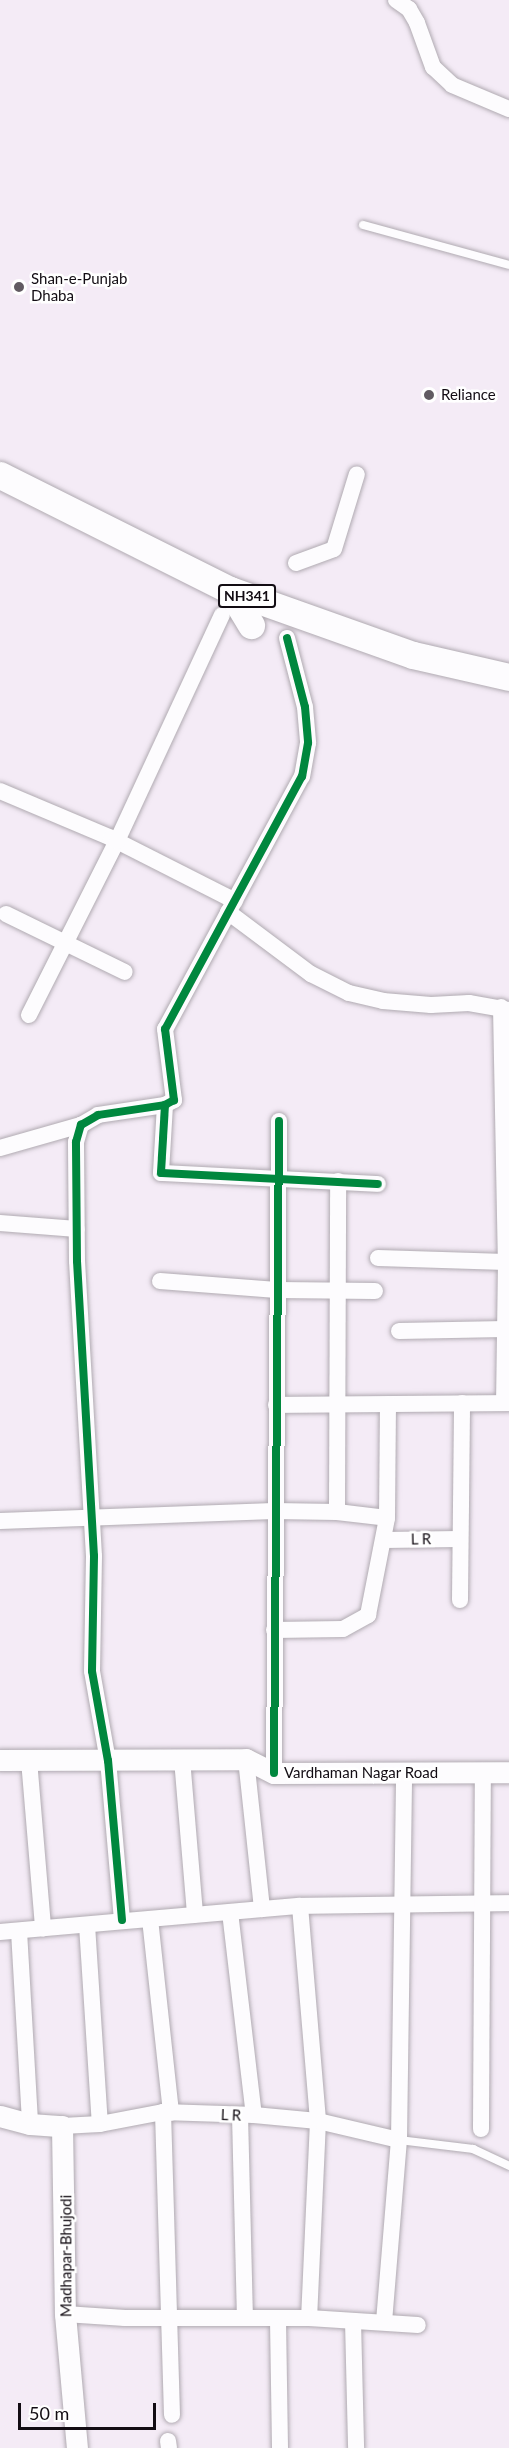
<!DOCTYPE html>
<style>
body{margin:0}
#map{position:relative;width:509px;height:2448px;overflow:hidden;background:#f4ebf6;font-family:Lato,sans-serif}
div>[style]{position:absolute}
.roads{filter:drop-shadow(0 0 2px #b0aab1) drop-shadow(0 0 2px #b0aab1)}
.service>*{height:8px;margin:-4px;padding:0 4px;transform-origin:4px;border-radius:4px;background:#fdfcfe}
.minor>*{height:16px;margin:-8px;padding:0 8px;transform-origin:8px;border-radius:8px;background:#fdfcfe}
.tertiary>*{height:21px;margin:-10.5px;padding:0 10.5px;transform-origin:10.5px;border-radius:10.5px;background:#fdfcfe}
.trunk>*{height:27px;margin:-13.5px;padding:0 13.5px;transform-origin:13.5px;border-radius:13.5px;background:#fdfcfe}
.cycleway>*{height:8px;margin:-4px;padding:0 4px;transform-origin:4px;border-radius:4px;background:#00873e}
.dots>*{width:16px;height:16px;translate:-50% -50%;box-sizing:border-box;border:3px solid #fff;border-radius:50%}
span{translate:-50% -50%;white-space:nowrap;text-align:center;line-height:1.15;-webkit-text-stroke:5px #fff;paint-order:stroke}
.shield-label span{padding:2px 4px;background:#fff;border:2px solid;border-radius:4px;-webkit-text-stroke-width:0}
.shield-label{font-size:14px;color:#120c13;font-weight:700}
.poi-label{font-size:15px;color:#120c13}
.left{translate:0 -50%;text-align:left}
.street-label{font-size:15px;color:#120c13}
.scale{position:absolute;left:18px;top:2403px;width:138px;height:27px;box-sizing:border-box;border:3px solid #120c13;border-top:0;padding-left:8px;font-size:18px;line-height:21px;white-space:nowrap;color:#120c13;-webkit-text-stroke:4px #fff;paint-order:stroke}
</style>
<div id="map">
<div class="roads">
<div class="service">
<i style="left:363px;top:225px;width:151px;rotate:15.3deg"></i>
<i style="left:399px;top:2140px;width:75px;rotate:6.9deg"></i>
<i style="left:473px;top:2149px;width:40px;rotate:25deg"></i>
</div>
<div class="minor">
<i style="left:396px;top:0;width:16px;rotate:35deg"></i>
<i style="left:409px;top:9px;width:16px;rotate:60deg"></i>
<i style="left:417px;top:23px;width:47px;rotate:70deg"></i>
<i style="left:433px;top:67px;width:26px;rotate:43deg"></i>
<i style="left:452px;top:85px;width:62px;rotate:22.8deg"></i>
<i style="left:296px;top:563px;width:40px;rotate:-20.2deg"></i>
<i style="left:334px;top:549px;width:78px;rotate:-73deg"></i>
<i style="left:287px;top:638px;width:71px;rotate:75.4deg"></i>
<i style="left:305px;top:707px;width:36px;rotate:85deg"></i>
<i style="left:308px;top:743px;width:34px;rotate:100deg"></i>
<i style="left:302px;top:776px;width:288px;rotate:118.4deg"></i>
<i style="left:165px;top:1029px;width:72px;rotate:82.8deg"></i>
<i style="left:174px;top:1100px;width:10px;rotate:151deg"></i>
<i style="left:165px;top:1105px;width:68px;rotate:93.4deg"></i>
<i style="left:161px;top:1173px;width:217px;rotate:2.9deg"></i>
<i style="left:0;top:791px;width:121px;rotate:22.9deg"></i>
<i style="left:111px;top:838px;width:139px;rotate:26.9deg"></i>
<i style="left:228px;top:912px;width:104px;rotate:36.8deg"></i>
<i style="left:311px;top:974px;width:42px;rotate:26.6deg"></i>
<i style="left:349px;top:993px;width:35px;rotate:13deg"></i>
<i style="left:383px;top:1001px;width:48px;rotate:4.8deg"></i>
<i style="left:431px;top:1005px;width:38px;rotate:-3deg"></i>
<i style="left:469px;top:1003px;width:41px;rotate:9.9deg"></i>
<i style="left:6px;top:914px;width:132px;rotate:26deg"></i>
<i style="left:501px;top:1007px;width:255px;rotate:88.9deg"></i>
<i style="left:506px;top:1262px;width:141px;rotate:90.8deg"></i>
<i style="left:29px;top:1015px;width:195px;rotate:-63.2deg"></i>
<i style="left:117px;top:841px;width:249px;rotate:-65.1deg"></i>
<i style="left:0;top:1148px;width:84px;rotate:-15.9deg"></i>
<i style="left:0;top:1223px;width:77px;rotate:4.5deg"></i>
<i style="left:378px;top:1258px;width:128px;rotate:1.8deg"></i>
<i style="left:160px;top:1281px;width:117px;rotate:4.4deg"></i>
<i style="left:277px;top:1290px;width:98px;rotate:0.6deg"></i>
<i style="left:399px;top:1331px;width:106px;rotate:-1.1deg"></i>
<i style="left:276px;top:1405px;width:233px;rotate:-0.5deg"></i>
<i style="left:337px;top:1512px;width:331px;rotate:-89.8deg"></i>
<i style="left:0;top:1521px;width:274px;rotate:-2.1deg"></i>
<i style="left:274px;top:1511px;width:63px;rotate:0.9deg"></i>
<i style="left:337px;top:1512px;width:50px;rotate:6.8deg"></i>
<i style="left:384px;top:1540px;width:75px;rotate:-0.8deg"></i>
<i style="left:460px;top:1600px;width:197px;rotate:-89.4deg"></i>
<i style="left:274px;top:1630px;width:69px;rotate:-0.8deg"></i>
<i style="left:343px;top:1629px;width:29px;rotate:-29deg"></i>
<i style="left:368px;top:1615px;width:99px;rotate:-78.9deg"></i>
<i style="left:387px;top:1518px;width:114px;rotate:-89.5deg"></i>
<i style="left:182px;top:1759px;width:156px;rotate:85.2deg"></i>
<i style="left:246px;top:1759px;width:151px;rotate:83.9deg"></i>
<i style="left:29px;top:1760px;width:169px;rotate:85.2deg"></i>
<i style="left:274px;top:1773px;width:652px;rotate:-89.56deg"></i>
<i style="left:300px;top:1906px;width:216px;rotate:85.2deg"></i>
<i style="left:318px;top:2121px;width:197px;rotate:92.6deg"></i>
<i style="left:230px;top:1912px;width:204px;rotate:83.3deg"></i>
<i style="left:150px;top:1919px;width:195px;rotate:83.8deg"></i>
<i style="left:122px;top:1920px;width:160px;rotate:-95deg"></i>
<i style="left:108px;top:1761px;width:91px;rotate:-100.1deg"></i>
<i style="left:92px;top:1671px;width:115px;rotate:-89deg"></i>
<i style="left:94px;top:1556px;width:295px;rotate:-93.3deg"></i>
<i style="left:77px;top:1261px;width:119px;rotate:-90.5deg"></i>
<i style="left:76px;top:1142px;width:18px;rotate:-74deg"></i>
<i style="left:81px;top:1125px;width:20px;rotate:-30deg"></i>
<i style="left:98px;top:1115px;width:68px;rotate:-8.5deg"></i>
<i style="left:87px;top:1925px;width:199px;rotate:86.3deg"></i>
<i style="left:19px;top:1931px;width:193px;rotate:86.7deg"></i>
<i style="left:0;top:1932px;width:301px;rotate:-5deg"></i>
<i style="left:300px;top:1906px;width:209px;rotate:-0.8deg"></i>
<i style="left:163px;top:2112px;width:303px;rotate:88.3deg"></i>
<i style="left:240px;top:2115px;width:202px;rotate:88.6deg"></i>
<i style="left:62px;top:2126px;width:38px;rotate:-3deg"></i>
<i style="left:100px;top:2124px;width:64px;rotate:-10.8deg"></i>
<i style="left:163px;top:2112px;width:91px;rotate:1.9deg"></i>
<i style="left:254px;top:2115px;width:64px;rotate:5.4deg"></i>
<i style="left:318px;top:2121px;width:83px;rotate:13.2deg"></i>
<i style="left:481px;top:2129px;width:356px;rotate:-89.7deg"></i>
<i style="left:65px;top:2314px;width:60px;rotate:3.8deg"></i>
<i style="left:125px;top:2318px;width:184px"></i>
<i style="left:309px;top:2318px;width:109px;rotate:3.7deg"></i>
<i style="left:278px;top:2320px;width:128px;rotate:89.1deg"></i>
<i style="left:353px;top:2321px;width:127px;rotate:88.6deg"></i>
<i style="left:384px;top:2322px;width:183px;rotate:-85.3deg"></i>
<i style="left:399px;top:2140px;width:367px;rotate:-89.2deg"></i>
<i style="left:168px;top:2441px;width:7px;rotate:82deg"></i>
</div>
<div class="tertiary">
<i style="left:0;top:1760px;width:246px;rotate:-0.2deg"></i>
<i style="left:246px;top:1759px;width:31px;rotate:27deg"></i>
<i style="left:274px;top:1773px;width:235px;rotate:-0.2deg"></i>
<i style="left:0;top:2116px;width:31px;rotate:15deg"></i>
<i style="left:30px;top:2124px;width:32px;rotate:4deg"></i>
<i style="left:62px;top:2126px;width:188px;rotate:89.1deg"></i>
<i style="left:65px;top:2314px;width:135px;rotate:84.9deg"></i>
</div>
<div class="trunk">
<i style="left:0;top:475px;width:257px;rotate:26.6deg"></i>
<i style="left:230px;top:590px;width:194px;rotate:19.6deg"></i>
<i style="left:413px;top:655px;width:98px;rotate:12.9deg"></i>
<i style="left:230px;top:590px;width:41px;rotate:59deg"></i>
</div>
</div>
<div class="cycleway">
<i style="left:287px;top:638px;width:71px;rotate:75.4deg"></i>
<i style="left:305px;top:707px;width:36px;rotate:85deg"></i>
<i style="left:308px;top:743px;width:34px;rotate:100deg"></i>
<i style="left:302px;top:776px;width:288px;rotate:118.4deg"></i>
<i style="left:165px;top:1029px;width:72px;rotate:82.8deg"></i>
<i style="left:174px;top:1100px;width:10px;rotate:151deg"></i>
<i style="left:165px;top:1105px;width:68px;rotate:93.4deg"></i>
<i style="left:161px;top:1173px;width:217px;rotate:2.9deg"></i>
<i style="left:274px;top:1773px;width:652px;rotate:-89.56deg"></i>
<i style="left:122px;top:1920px;width:160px;rotate:-95deg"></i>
<i style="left:108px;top:1761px;width:91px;rotate:-100.1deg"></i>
<i style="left:92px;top:1671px;width:115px;rotate:-89deg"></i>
<i style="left:94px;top:1556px;width:295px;rotate:-93.3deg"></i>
<i style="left:77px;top:1261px;width:119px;rotate:-90.5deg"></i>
<i style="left:76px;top:1142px;width:18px;rotate:-74deg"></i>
<i style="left:81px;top:1125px;width:20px;rotate:-30deg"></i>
<i style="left:98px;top:1115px;width:68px;rotate:-8.5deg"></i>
</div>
<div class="dots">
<i style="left:19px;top:287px;background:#615a62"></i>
<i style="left:429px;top:395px;background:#615a62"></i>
</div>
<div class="shield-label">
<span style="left:247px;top:596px">NH341</span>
</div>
<div class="poi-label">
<span class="left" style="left:31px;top:287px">Shan-e-Punjab<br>Dhaba</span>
<span class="left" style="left:441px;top:395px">Reliance</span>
</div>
<div class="street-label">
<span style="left:421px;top:1539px;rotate:-1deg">L R</span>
<span style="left:361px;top:1773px">Vardhaman Nagar Road</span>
<span style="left:231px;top:2115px;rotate:2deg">L R</span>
<span style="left:66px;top:2256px;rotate:-90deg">Madhapar-Bhujodi</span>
</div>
<div class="scale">50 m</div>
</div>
